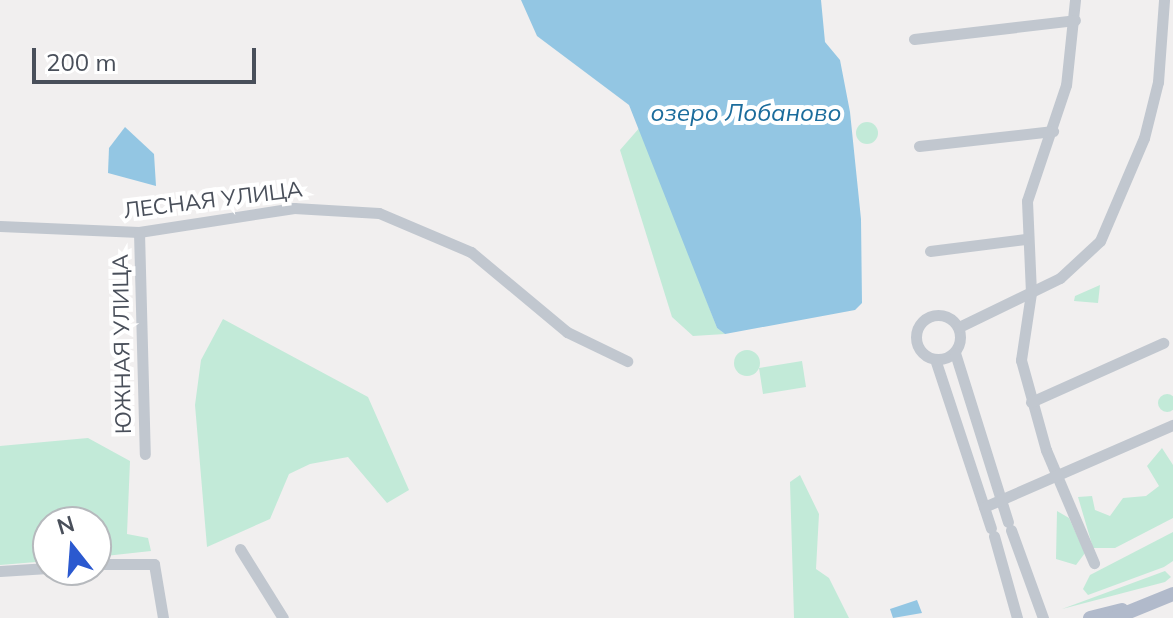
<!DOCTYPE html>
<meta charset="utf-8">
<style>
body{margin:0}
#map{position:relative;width:1173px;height:618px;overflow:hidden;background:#f1efef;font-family:Mulish,sans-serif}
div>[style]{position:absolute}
.green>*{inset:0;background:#c2ead8}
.round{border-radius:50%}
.water>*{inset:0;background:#93c6e3}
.minor>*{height:11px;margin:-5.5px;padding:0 5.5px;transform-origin:5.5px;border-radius:5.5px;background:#c1c7cf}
.minor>.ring{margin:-5.5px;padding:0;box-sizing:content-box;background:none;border:11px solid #c1c7cf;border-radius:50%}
.major>*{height:14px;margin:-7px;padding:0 7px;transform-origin:7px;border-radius:7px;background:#b1bacb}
span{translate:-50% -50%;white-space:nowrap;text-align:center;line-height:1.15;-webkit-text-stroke:8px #fff;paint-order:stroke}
.street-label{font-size:22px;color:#494f5a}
.water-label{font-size:24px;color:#1b6c9c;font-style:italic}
.north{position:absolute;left:32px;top:506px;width:80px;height:80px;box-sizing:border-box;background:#fff;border:2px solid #b6b9bd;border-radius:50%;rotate:343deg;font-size:22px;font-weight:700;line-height:32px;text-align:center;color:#494f5a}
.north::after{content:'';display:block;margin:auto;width:28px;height:36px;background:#2b59cf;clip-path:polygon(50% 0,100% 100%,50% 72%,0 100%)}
.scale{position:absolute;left:32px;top:48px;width:224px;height:36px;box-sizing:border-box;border:4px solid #494f5a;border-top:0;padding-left:10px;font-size:24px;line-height:28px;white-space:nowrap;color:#494f5a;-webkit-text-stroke:6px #fff;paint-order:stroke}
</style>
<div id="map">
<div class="green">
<i class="round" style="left:856px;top:122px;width:22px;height:22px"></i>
<i style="clip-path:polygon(641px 126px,717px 328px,725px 334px,693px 336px,672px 317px,620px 150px)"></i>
<i style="clip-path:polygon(1100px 285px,1098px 303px,1074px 301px,1075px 296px)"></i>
<i style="clip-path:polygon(223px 319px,368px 397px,409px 490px,387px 503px,348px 457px,310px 464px,289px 474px,270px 519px,207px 547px,195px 405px,201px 360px)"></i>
<i class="round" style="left:734px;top:350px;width:26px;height:26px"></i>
<i style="clip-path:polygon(802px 361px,806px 387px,763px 394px,759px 368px)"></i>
<i class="round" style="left:1158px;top:394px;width:18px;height:18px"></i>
<i style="clip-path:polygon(88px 438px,130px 461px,127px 534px,148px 538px,151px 551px,96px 557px,96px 522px,48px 522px,48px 561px,0 565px,0 446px)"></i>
<i style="clip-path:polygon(1162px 448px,1173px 465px,1173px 518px,1115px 548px,1093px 548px,1078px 497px,1092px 496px,1095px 510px,1110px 516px,1123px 498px,1146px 496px,1159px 486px,1147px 466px)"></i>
<i style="clip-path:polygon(800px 475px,819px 514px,816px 569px,829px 578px,849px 618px,794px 618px,790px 482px)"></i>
<i style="clip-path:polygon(1057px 511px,1069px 518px,1085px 553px,1076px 565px,1056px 559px)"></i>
<i style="clip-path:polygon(1173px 532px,1173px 561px,1164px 567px,1088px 595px,1083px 589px,1090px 575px)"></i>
<i style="clip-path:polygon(1165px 571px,1171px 577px,1165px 582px,1062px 609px)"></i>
</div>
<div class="water">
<i style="clip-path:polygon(521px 0,821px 0,825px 42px,840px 60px,850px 112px,861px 219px,862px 303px,855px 310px,725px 334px,717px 328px,629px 105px,537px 36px)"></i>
<i style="clip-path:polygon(125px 127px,154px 154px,156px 186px,108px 173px,109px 148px)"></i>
<i style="clip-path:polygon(917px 600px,922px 613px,893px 618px,890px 609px)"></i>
</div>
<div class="minor">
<i style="left:1075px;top:0;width:85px;rotate:96deg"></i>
<i style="left:1066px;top:85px;width:122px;rotate:108.6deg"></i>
<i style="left:1027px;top:201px;width:92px;rotate:87.5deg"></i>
<i style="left:1031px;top:293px;width:68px;rotate:98.5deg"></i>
<i style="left:1021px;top:360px;width:93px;rotate:74.5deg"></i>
<i style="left:1046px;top:450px;width:123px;rotate:67deg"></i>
<i style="left:914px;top:39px;width:162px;rotate:-6.7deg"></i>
<i style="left:919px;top:146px;width:135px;rotate:-6.4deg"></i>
<i style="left:0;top:226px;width:139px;rotate:2.5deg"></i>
<i style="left:139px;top:232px;width:157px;rotate:-8.8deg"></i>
<i style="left:294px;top:208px;width:85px;rotate:3.4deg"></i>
<i style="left:379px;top:213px;width:100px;rotate:23deg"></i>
<i style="left:471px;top:252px;width:125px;rotate:39.8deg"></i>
<i style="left:567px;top:332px;width:67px;rotate:25.8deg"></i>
<i style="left:139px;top:232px;width:222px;rotate:88.5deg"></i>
<i style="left:930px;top:251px;width:96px;rotate:-7.2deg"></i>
<i class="ring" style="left:916px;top:315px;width:33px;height:33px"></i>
<i style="left:959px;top:327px;width:112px;rotate:-25.9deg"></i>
<i style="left:1060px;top:278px;width:54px;rotate:-42.8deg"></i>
<i style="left:1100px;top:241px;width:112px;rotate:-66.9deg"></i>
<i style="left:1144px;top:138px;width:58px;rotate:-76deg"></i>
<i style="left:1158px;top:82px;width:82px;rotate:-85.8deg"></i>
<i style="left:955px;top:353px;width:177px;rotate:72.6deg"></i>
<i style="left:935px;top:359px;width:178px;rotate:71.7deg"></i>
<i style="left:1031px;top:402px;width:145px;rotate:-24.1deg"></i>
<i style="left:984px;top:507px;width:206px;rotate:-23.5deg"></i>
<i style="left:1011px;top:530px;width:94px;rotate:70deg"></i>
<i style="left:994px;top:536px;width:85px;rotate:74.3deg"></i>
<i style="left:240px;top:549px;width:81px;rotate:58.1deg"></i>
<i style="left:96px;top:564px;width:58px"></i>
<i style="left:154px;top:564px;width:55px;rotate:80.5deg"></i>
<i style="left:0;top:571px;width:48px;rotate:-3.6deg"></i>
</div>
<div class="major">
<i style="left:1090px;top:618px;width:33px;rotate:-14deg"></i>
<i style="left:1114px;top:618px;width:64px;rotate:-22.1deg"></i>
</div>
<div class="street-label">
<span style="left:213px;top:200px;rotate:-7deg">ЛЕСНАЯ УЛИЦА</span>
<span style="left:122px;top:344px;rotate:-91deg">ЮЖНАЯ УЛИЦА</span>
</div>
<div class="water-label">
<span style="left:746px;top:113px">озеро Лобаново</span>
</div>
<div class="north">N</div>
<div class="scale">200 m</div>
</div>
